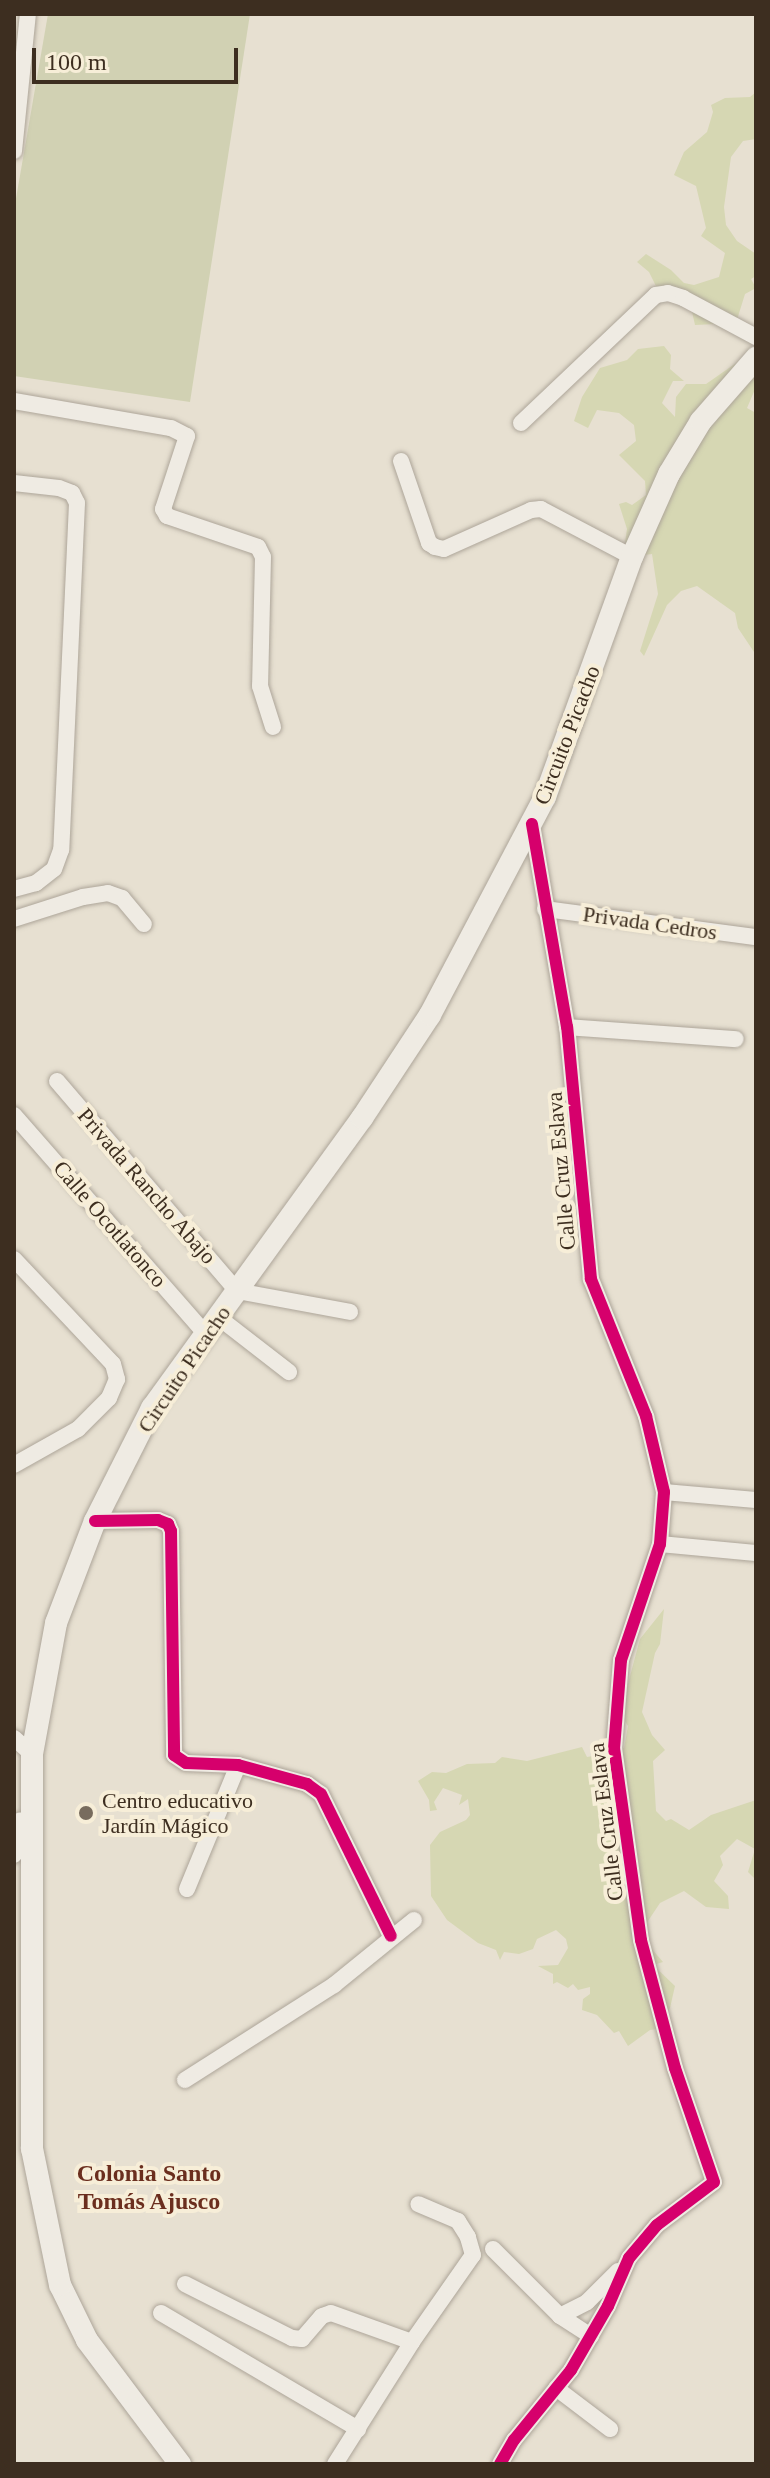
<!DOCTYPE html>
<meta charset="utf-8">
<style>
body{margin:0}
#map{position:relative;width:770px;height:2478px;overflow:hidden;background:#e7e0d1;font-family:"Times New Roman",serif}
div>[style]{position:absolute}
.green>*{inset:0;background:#d6d7b3}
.cemetery>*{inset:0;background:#d1d1b3}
.roads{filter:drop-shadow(0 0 2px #ada599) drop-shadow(0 0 2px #ada599)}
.street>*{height:16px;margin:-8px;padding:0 8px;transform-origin:8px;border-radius:8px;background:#efebe3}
.secondary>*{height:22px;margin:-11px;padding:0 11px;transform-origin:11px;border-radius:11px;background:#efebe3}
.cycleway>*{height:12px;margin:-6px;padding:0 6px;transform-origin:6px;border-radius:6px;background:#d6006c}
.dots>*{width:22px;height:22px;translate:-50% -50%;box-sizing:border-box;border:4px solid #f7eed8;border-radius:50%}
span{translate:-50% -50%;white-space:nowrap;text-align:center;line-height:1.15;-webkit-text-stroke:8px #f7eed8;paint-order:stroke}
.street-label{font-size:22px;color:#3d2e20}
.poi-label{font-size:22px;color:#3d2e20}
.left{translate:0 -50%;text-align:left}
.neighbourhood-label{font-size:24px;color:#6b2e1e;font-weight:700}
.frame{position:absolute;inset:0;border:16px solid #3d2e20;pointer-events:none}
.scale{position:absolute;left:32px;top:48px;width:206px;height:36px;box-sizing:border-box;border:4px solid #3d2e20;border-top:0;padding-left:10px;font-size:24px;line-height:28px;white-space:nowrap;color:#3d2e20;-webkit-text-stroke:6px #f7eed8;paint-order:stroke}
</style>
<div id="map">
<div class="green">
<i style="clip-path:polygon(756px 92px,756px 139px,743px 141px,731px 157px,724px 207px,726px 225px,737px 241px,756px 254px,756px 276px,751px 279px,756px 288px,745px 294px,736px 323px,695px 325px,691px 307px,656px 286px,649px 272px,637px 262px,646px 254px,671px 270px,684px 283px,694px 285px,719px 277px,725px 253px,701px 236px,706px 228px,696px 186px,674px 175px,684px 152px,707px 132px,713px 112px,711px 105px,725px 98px,750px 97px)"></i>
<i style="clip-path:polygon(664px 346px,671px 355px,670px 369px,684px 381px,673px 381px,662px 403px,675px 417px,676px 397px,686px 384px,706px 384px,749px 354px,756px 356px,756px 387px,747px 408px,756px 413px,756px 655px,738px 628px,735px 613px,697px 586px,681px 591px,667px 605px,644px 656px,640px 651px,658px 594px,652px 554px,635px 556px,625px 543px,627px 529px,619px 504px,626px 502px,632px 505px,646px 495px,645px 481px,619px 455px,636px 441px,634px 425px,619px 413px,597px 410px,588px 428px,574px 421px,582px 397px,600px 368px,627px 360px,638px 349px)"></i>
<i style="clip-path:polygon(664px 1609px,660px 1644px,655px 1653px,642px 1712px,652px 1735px,665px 1750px,653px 1761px,656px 1811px,666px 1821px,671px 1819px,689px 1830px,711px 1815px,756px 1800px,756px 1880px,748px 1872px,755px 1849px,737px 1839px,720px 1856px,723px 1865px,714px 1881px,728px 1896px,729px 1909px,706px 1907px,684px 1891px,660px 1903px,646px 1924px,651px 1948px,663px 1962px,653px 1965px,675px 1986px,670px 2008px,658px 2029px,650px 2030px,628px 2046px,619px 2031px,614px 2033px,597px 2015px,582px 2010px,583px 1999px,590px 1994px,590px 1987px,578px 1990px,573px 1984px,568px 1988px,557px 1982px,553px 1984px,553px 1974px,538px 1966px,558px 1965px,568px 1948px,566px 1939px,556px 1930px,537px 1939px,533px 1949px,519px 1954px,504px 1952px,500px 1960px,496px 1950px,478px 1943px,447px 1920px,431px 1896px,430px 1845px,440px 1832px,466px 1820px,470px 1815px,468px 1799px,459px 1805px,462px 1795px,443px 1788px,434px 1802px,437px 1810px,430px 1811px,429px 1800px,418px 1781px,432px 1772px,446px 1773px,467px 1764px,495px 1763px,502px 1757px,527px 1761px,582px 1747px,587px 1757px,604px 1754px,609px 1757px,612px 1751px,624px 1748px,628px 1726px,617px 1709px,608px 1705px,626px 1691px,640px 1639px)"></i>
</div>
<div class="cemetery">
<i style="clip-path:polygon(48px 14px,250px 14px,190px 402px,14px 376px,14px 210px)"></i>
</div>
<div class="roads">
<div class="street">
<i style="left:14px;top:151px;width:138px;rotate:-84.2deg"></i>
<i style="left:14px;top:401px;width:159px;rotate:9.8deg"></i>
<i style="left:171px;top:428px;width:18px;rotate:27deg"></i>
<i style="left:187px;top:436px;width:77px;rotate:108.2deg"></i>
<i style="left:163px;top:509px;width:8px;rotate:60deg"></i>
<i style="left:167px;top:516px;width:96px;rotate:18.8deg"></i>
<i style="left:258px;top:547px;width:11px;rotate:63deg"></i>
<i style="left:263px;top:557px;width:129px;rotate:91.3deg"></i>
<i style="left:260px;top:686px;width:43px;rotate:72.4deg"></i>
<i style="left:521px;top:423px;width:186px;rotate:-43.5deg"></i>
<i style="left:656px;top:295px;width:12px;rotate:-9deg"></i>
<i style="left:668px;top:293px;width:16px;rotate:18deg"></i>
<i style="left:683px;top:298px;width:83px;rotate:28.1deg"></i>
<i style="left:401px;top:461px;width:87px;rotate:71.1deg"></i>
<i style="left:429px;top:543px;width:7px;rotate:34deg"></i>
<i style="left:435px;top:547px;width:9px;rotate:13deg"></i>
<i style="left:444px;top:549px;width:95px;rotate:-24.1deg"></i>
<i style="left:531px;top:510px;width:10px;rotate:-6deg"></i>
<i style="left:541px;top:509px;width:103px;rotate:27.8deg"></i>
<i style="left:14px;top:483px;width:45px;rotate:6.3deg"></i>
<i style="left:59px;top:488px;width:14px;rotate:21deg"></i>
<i style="left:72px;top:493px;width:11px;rotate:63deg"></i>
<i style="left:77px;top:503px;width:347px;rotate:92.6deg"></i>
<i style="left:61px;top:850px;width:20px;rotate:110deg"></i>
<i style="left:54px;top:869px;width:23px;rotate:142deg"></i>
<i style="left:36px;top:883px;width:23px;rotate:165deg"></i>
<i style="left:545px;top:909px;width:213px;rotate:7.6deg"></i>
<i style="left:14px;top:919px;width:72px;rotate:-17.7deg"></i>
<i style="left:83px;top:897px;width:25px;rotate:-9deg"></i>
<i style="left:108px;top:893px;width:15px;rotate:20deg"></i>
<i style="left:122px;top:898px;width:34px;rotate:50deg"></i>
<i style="left:567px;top:1027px;width:169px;rotate:4.1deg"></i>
<i style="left:57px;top:1081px;width:277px;rotate:49.4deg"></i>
<i style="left:237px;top:1291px;width:115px;rotate:10.5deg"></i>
<i style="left:14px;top:1115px;width:290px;rotate:48.8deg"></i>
<i style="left:14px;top:1259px;width:144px;rotate:46.7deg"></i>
<i style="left:113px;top:1364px;width:16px;rotate:75deg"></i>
<i style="left:117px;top:1379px;width:21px;rotate:113deg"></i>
<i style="left:109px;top:1398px;width:44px;rotate:135deg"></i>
<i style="left:78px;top:1429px;width:73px;rotate:150.6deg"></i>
<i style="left:218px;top:1317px;width:90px;rotate:37.8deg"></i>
<i style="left:664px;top:1492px;width:92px;rotate:5deg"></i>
<i style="left:95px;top:1521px;width:63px;rotate:-0.9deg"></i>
<i style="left:158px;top:1520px;width:11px;rotate:22deg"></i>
<i style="left:168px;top:1524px;width:8px;rotate:67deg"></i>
<i style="left:171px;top:1531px;width:224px;rotate:89.2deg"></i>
<i style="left:174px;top:1755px;width:14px;rotate:34deg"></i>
<i style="left:186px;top:1763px;width:52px;rotate:2.2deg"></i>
<i style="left:238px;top:1765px;width:72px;rotate:15.4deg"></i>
<i style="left:307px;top:1784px;width:17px;rotate:36deg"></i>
<i style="left:321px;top:1794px;width:158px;rotate:63.8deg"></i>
<i style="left:660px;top:1544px;width:96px;rotate:5.4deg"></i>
<i style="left:14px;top:1738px;width:24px;rotate:42deg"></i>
<i style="left:14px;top:1855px;width:35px;rotate:-80deg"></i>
<i style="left:20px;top:1821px;width:12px;rotate:-5deg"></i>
<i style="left:187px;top:1889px;width:134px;rotate:-67.6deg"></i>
<i style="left:185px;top:2080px;width:177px;rotate:-32.5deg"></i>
<i style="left:334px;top:1985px;width:103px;rotate:-39.1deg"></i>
<i style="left:493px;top:2249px;width:95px;rotate:45deg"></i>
<i style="left:560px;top:2316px;width:37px;rotate:33deg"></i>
<i style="left:185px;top:2284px;width:120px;rotate:26.8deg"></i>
<i style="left:292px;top:2338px;width:10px;rotate:6deg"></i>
<i style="left:302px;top:2339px;width:30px;rotate:-49deg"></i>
<i style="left:322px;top:2316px;width:9px;rotate:-18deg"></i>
<i style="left:331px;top:2313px;width:86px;rotate:19.7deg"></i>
<i style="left:161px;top:2313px;width:229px;rotate:30.5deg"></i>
<i style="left:560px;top:2316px;width:30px;rotate:-27deg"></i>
<i style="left:587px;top:2302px;width:44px;rotate:-45deg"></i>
<i style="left:556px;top:2388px;width:68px;rotate:37.2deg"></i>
<i style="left:335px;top:2464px;width:144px;rotate:-57.7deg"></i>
<i style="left:412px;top:2342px;width:106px;rotate:-55deg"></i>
<i style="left:473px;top:2255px;width:19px;rotate:-106deg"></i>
<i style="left:468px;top:2237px;width:19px;rotate:-122deg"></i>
<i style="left:458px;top:2221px;width:43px;rotate:-157deg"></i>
<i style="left:500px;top:2464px;width:28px;rotate:-60deg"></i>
<i style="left:514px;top:2440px;width:90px;rotate:-50.8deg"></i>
<i style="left:571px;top:2370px;width:74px;rotate:-60deg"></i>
<i style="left:608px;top:2306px;width:52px;rotate:-66.4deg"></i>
<i style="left:629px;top:2258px;width:43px;rotate:-49.7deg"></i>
<i style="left:657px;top:2225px;width:71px;rotate:-37deg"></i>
<i style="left:714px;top:2182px;width:120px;rotate:-108.9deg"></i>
<i style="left:675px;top:2068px;width:132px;rotate:-104.9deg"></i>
<i style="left:641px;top:1940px;width:193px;rotate:-98deg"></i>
<i style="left:614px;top:1749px;width:89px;rotate:-85.5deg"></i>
<i style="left:621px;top:1660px;width:122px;rotate:-71.4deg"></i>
<i style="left:660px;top:1544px;width:52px;rotate:-85.6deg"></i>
<i style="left:664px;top:1492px;width:78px;rotate:-103.3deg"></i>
<i style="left:646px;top:1416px;width:148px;rotate:-111.9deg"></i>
<i style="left:591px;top:1279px;width:253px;rotate:-95.4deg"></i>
<i style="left:567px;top:1027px;width:206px;rotate:-99.8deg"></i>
</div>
<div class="secondary">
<i style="left:180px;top:2464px;width:155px;rotate:-126.9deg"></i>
<i style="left:87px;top:2340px;width:61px;rotate:-116.1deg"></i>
<i style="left:60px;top:2285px;width:139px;rotate:-101.6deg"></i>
<i style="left:32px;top:2149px;width:395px;rotate:-90deg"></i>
<i style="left:32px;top:1754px;width:133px;rotate:-79.6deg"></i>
<i style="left:56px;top:1623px;width:109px;rotate:-69.1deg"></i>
<i style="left:95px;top:1521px;width:127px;rotate:-63.2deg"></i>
<i style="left:152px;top:1408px;width:358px;rotate:-54.1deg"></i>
<i style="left:362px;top:1118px;width:123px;rotate:-56.6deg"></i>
<i style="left:430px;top:1015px;width:246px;rotate:-62.2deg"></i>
<i style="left:545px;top:797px;width:255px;rotate:-70.1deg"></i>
<i style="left:632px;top:557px;width:91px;rotate:-66deg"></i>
<i style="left:669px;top:474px;width:62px;rotate:-58.9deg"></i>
<i style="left:701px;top:421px;width:84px;rotate:-48.9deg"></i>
</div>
</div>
<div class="cycleway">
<i style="left:95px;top:1521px;width:63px;rotate:-0.9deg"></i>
<i style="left:158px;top:1520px;width:11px;rotate:22deg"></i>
<i style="left:168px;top:1524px;width:8px;rotate:67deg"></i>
<i style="left:171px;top:1531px;width:224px;rotate:89.2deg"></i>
<i style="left:174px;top:1755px;width:14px;rotate:34deg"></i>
<i style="left:186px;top:1763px;width:52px;rotate:2.2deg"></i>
<i style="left:238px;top:1765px;width:72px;rotate:15.4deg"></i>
<i style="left:307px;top:1784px;width:17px;rotate:36deg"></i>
<i style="left:321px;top:1794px;width:158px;rotate:63.8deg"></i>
<i style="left:500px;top:2464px;width:28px;rotate:-60deg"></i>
<i style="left:514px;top:2440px;width:90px;rotate:-50.8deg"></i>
<i style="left:571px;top:2370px;width:74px;rotate:-60deg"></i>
<i style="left:608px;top:2306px;width:52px;rotate:-66.4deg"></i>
<i style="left:629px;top:2258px;width:43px;rotate:-49.7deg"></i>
<i style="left:657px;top:2225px;width:71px;rotate:-37deg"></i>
<i style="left:714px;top:2182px;width:120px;rotate:-108.9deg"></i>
<i style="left:675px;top:2068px;width:132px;rotate:-104.9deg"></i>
<i style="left:641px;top:1940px;width:193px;rotate:-98deg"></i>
<i style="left:614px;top:1749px;width:89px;rotate:-85.5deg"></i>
<i style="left:621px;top:1660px;width:122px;rotate:-71.4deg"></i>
<i style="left:660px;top:1544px;width:52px;rotate:-85.6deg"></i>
<i style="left:664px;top:1492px;width:78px;rotate:-103.3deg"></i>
<i style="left:646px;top:1416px;width:148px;rotate:-111.9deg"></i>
<i style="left:591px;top:1279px;width:253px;rotate:-95.4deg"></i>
<i style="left:567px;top:1027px;width:206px;rotate:-99.8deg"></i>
</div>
<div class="dots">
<i style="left:86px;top:1813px;background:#786c5e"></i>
</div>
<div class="street-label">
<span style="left:567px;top:735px;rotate:-69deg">Circuito Picacho</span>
<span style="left:650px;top:923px;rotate:8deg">Privada Cedros</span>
<span style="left:561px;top:1171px;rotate:-95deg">Calle Cruz Eslava</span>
<span style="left:147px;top:1186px;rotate:49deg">Privada Rancho Abajo</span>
<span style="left:110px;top:1224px;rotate:49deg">Calle Ocotlatonco</span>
<span style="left:184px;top:1369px;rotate:-56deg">Circuito Picacho</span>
<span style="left:606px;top:1822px;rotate:-97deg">Calle Cruz Eslava</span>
</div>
<div class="poi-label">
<span class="left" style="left:102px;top:1813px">Centro educativo<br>Jardín Mágico</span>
</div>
<div class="neighbourhood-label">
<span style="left:149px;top:2188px">Colonia Santo<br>Tomás Ajusco</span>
</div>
<div class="frame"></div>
<div class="scale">100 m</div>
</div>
